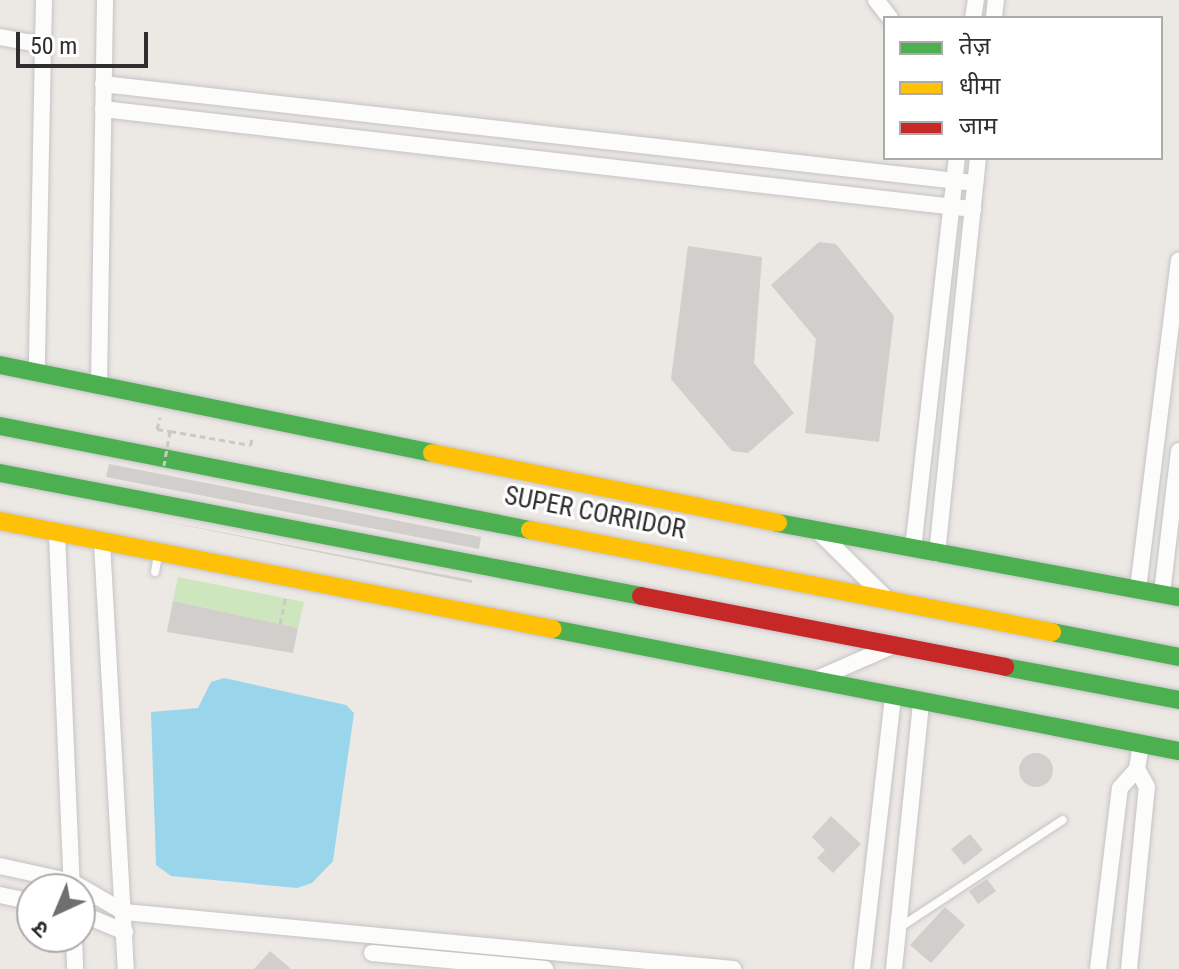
<!DOCTYPE html>
<meta charset="utf-8">
<style>
body{margin:0}
#map{position:relative;width:1179px;height:969px;overflow:hidden;background:#ece8e4;font-family:"Roboto Condensed","Noto Sans Devanagari",sans-serif}
div>[style]{position:absolute}
.green>*{inset:0;background:#cee6be}
.water>*{inset:0;background:#99d6ec}
.building>*{inset:0;background:#d1cecb}
.round{border-radius:50%}
.path>*{height:3px;margin-top:-1.5px;transform-origin:0;background:repeating-linear-gradient(90deg,#c9c9c8 0 6px,transparent 0 10px)}
.roads{filter:drop-shadow(0 0 2px #c5c4c5) drop-shadow(0 0 2px #c5c4c5)}
.lane>*{height:8px;margin:-4px;padding:0 4px;transform-origin:4px;border-radius:4px;background:#fcfcfb}
.street>*{height:16px;margin:-8px;padding:0 8px;transform-origin:8px;border-radius:8px;background:#fcfcfb}
.fast>*{height:18px;margin:-9px;padding:0 9px;transform-origin:9px;border-radius:9px;background:#4caf50}
.slow>*{height:18px;margin:-9px;padding:0 9px;transform-origin:9px;border-radius:9px;background:#ffc107}
.jam>*{height:18px;margin:-9px;padding:0 9px;transform-origin:9px;border-radius:9px;background:#c62828}
.path-bridge>*{height:3px;margin-top:-1.5px;transform-origin:0;background:repeating-linear-gradient(90deg,#c9c9c8 0 6px,transparent 0 10px)}
span{translate:-50% -50%;white-space:nowrap;text-align:center;line-height:1.15;-webkit-text-stroke:6px #fff;paint-order:stroke}
.street-label{font-size:26px;color:#2e2e2e}
.legend{position:absolute;left:883px;top:16px;width:280px;height:144px;box-sizing:border-box;background:#fff;border:2px solid #ababab;margin:0;padding:10px 14px;list-style:none;font-size:24px;color:#2e2e2e}
.legend li{display:flex;align-items:center;gap:16px;height:40px}
.legend b{width:40px;border:2px solid #ababab}
.north{position:absolute;left:16px;top:873px;width:80px;height:80px;box-sizing:border-box;background:#fff;border:2px solid #ababab;border-radius:50%;rotate:224deg;font-size:22px;font-weight:700;line-height:32px;text-align:center;color:#2e2e2e}
.north::after{content:'';display:block;margin:auto;width:28px;height:36px;background:#706f6e;clip-path:polygon(50% 0,100% 100%,50% 72%,0 100%)}
.scale{position:absolute;left:16px;top:32px;width:132px;height:36px;box-sizing:border-box;border:4px solid #2e2e2e;border-top:0;padding-left:10px;font-size:24px;line-height:28px;white-space:nowrap;color:#2e2e2e;-webkit-text-stroke:6px #fff;paint-order:stroke}
</style>
<div id="map">
<div class="green">
<i style="clip-path:polygon(178px 577px,304px 602px,298px 628px,173px 601px)"></i>
</div>
<div class="water">
<i style="clip-path:polygon(224px 678px,346px 705px,354px 713px,333px 861px,312px 883px,297px 888px,171px 876px,156px 865px,151px 712px,198px 708px,211px 682px)"></i>
</div>
<div class="building">
<i style="clip-path:polygon(819px 242px,836px 244px,894px 316px,879px 442px,805px 433px,816px 339px,771px 285px)"></i>
<i style="clip-path:polygon(688px 246px,762px 257px,754px 363px,794px 413px,748px 453px,732px 451px,671px 379px)"></i>
<i style="clip-path:polygon(109px 464px,481px 537px,479px 549px,106px 477px)"></i>
<i style="clip-path:polygon(142px 517px,472px 580px,472px 583px)"></i>
<i style="clip-path:polygon(173px 601px,298px 628px,293px 653px,167px 632px)"></i>
<i class="round" style="left:1019px;top:753px;width:34px;height:34px"></i>
<i style="clip-path:polygon(831px 816px,861px 844px,833px 873px,817px 858px,825px 850px,812px 837px)"></i>
<i style="clip-path:polygon(970px 834px,983px 850px,964px 865px,951px 849px)"></i>
<i style="clip-path:polygon(987px 879px,996px 891px,978px 904px,969px 891px)"></i>
<i style="clip-path:polygon(945px 907px,965px 925px,931px 963px,910px 945px)"></i>
<i style="clip-path:polygon(270px 951px,291px 969px,254px 969px)"></i>
</div>
<div class="path">
<i style="left:157px;top:429px;width:12px;rotate:-76deg"></i>
<i style="left:170px;top:431px;width:82px;rotate:9.8deg"></i>
<i style="left:251px;top:445px;width:9px;rotate:-84deg"></i>
<i style="left:280px;top:624px;width:29px;rotate:-78deg"></i>
</div>
<div class="roads">
<div class="lane">
<i style="left:155px;top:572px;width:17px;rotate:-80deg"></i>
<i style="left:899px;top:928px;width:196px;rotate:-33.4deg"></i>
</div>
<div class="street">
<i style="left:876px;top:0;width:23px;rotate:52deg"></i>
<i style="left:973px;top:18px;width:18px;rotate:-81deg"></i>
<i style="left:994px;top:18px;width:18px;rotate:-84deg"></i>
<i style="left:0;top:37px;width:44px;rotate:10.5deg"></i>
<i style="left:43px;top:45px;width:327px;rotate:91.1deg"></i>
<i style="left:43px;top:45px;width:45px;rotate:-88.7deg"></i>
<i style="left:103px;top:84px;width:878px;rotate:6.48deg"></i>
<i style="left:103px;top:109px;width:876px;rotate:6.56deg"></i>
<i style="left:99px;top:385px;width:385px;rotate:-89.1deg"></i>
<i style="left:819px;top:532px;width:91px;rotate:44.6deg"></i>
<i style="left:57px;top:534px;width:355px;rotate:87.6deg"></i>
<i style="left:102px;top:543px;width:427px;rotate:86.8deg"></i>
<i style="left:913px;top:549px;width:393px;rotate:-83.6deg"></i>
<i style="left:937px;top:554px;width:398px;rotate:-84.1deg"></i>
<i style="left:1138px;top:589px;width:331px;rotate:-82.9deg"></i>
<i style="left:1162px;top:593px;width:143px;rotate:-83.2deg"></i>
<i style="left:819px;top:678px;width:80px;rotate:-23.7deg"></i>
<i style="left:0;top:866px;width:74px;rotate:12.5deg"></i>
<i style="left:72px;top:882px;width:60px;rotate:30deg"></i>
<i style="left:124px;top:912px;width:612px;rotate:5.35deg"></i>
<i style="left:0;top:895px;width:33px;rotate:12deg"></i>
<i style="left:80px;top:913px;width:49px;rotate:22.9deg"></i>
<i style="left:74px;top:937px;width:32px;rotate:88deg"></i>
<i style="left:372px;top:953px;width:174px;rotate:5.3deg"></i>
<i style="left:862px;top:969px;width:274px;rotate:-83.5deg"></i>
<i style="left:894px;top:969px;width:268px;rotate:-84.2deg"></i>
<i style="left:1098px;top:969px;width:182px;rotate:-83.1deg"></i>
<i style="left:1120px;top:788px;width:25px;rotate:-48deg"></i>
<i style="left:1137px;top:769px;width:25px;rotate:-81deg"></i>
<i style="left:1129px;top:969px;width:183px;rotate:-84.4deg"></i>
<i style="left:1147px;top:787px;width:21px;rotate:-119deg"></i>
</div>
<div class="fast">
<i style="left:0;top:365px;width:441px;rotate:11.5deg"></i>
<i style="left:0;top:426px;width:540px;rotate:11.1deg"></i>
<i style="left:0;top:473px;width:653px;rotate:10.86deg"></i>
<i style="left:778px;top:523px;width:408px;rotate:10.5deg"></i>
<i style="left:553px;top:629px;width:638px;rotate:11.03deg"></i>
<i style="left:1052px;top:632px;width:129px;rotate:11.1deg"></i>
<i style="left:1005px;top:667px;width:177px;rotate:10.7deg"></i>
</div>
<div class="slow">
<i style="left:432px;top:453px;width:353px;rotate:11.4deg"></i>
<i style="left:0;top:521px;width:563px;rotate:11.05deg"></i>
<i style="left:530px;top:530px;width:532px;rotate:11.06deg"></i>
</div>
<div class="jam">
<i style="left:641px;top:596px;width:371px;rotate:11deg"></i>
</div>
</div>
<div class="path-bridge">
<i style="left:157px;top:429px;width:13px;rotate:9deg"></i>
<i style="left:170px;top:431px;width:35px;rotate:100deg"></i>
</div>
<div class="street-label">
<span style="left:595px;top:513px;rotate:11deg">SUPER CORRIDOR</span>
</div>
<ul class="legend">
<li><b style="height:10px;background:#4caf50"></b>तेज़</li>
<li><b style="height:10px;background:#ffc107"></b>धीमा</li>
<li><b style="height:10px;background:#c62828"></b>जाम</li>
</ul>
<div class="north">उ</div>
<div class="scale">50 m</div>
</div>
